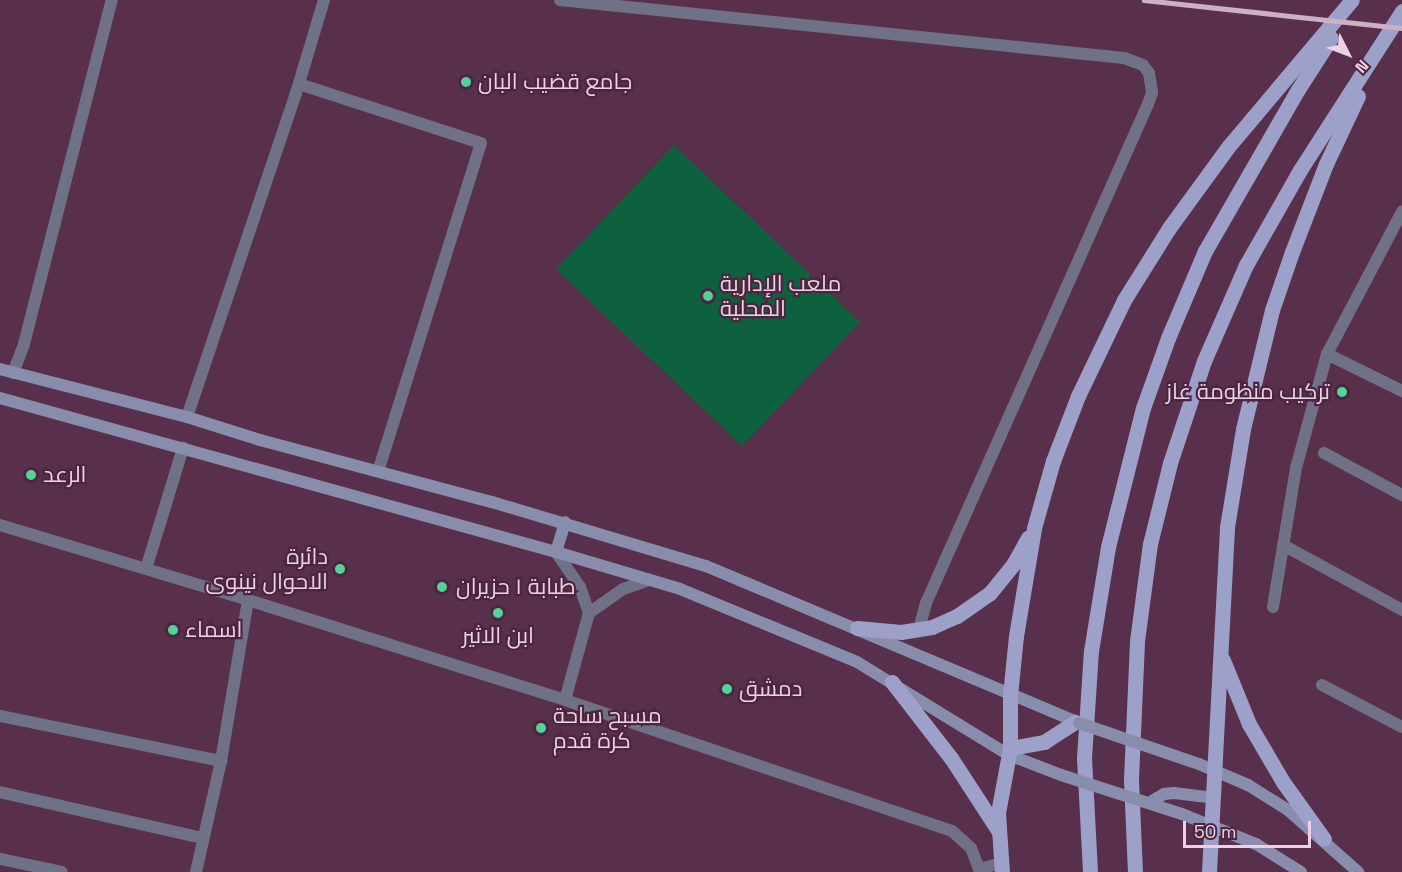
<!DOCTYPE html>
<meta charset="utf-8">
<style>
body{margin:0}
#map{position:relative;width:1402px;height:872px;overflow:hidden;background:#58304b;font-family:"Space Grotesk",Cairo,sans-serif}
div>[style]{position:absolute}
.green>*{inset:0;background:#0e613f}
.street>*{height:12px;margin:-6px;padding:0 6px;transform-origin:6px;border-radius:6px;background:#6f7286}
.secondary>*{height:12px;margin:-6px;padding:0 6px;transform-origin:6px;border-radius:6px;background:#898dac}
.primary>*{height:15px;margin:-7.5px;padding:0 7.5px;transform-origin:7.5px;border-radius:7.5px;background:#9da1ca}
.rail>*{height:4.5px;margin:-2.25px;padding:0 2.25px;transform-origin:2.25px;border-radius:2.25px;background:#ccb0c3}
.secondary-bridge>*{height:12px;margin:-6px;padding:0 6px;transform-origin:6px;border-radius:6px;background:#898dac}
.dots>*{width:16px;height:16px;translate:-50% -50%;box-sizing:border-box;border:3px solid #4c2641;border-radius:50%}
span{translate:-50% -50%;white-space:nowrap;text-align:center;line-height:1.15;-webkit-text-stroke:4.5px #4c2641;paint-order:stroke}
.poi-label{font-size:22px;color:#ecd3e3}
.left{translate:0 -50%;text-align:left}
.right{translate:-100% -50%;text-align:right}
.north{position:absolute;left:1318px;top:24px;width:60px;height:60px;-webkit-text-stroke:4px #4c2641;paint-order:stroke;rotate:132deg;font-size:16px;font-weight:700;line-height:24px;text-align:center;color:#ecd3e3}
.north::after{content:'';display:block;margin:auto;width:21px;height:27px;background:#ecd3e3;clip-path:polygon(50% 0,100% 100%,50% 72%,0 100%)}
.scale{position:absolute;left:1183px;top:821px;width:128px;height:27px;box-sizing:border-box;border:3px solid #ecd3e3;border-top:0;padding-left:8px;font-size:18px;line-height:21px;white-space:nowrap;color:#ecd3e3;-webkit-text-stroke:4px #4c2641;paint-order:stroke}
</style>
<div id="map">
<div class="green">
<i style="clip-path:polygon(674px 145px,860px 322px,742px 446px,556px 269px)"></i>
</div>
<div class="street">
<i style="left:560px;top:0;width:567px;rotate:5.87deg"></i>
<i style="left:1124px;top:58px;width:20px;rotate:20deg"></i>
<i style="left:1143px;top:65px;width:10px;rotate:53deg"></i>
<i style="left:1149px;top:73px;width:20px;rotate:81deg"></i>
<i style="left:1152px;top:93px;width:12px;rotate:110deg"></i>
<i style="left:1148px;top:104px;width:546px;rotate:113.98deg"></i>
<i style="left:926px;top:603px;width:28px;rotate:105deg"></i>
<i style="left:299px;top:84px;width:191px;rotate:18deg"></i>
<i style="left:481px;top:143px;width:344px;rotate:107.4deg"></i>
<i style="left:1327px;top:354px;width:84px;rotate:26.3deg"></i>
<i style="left:13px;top:373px;width:31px;rotate:-69deg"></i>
<i style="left:24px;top:344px;width:355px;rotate:-75.7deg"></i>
<i style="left:187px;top:417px;width:342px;rotate:-71.4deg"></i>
<i style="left:296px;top:93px;width:97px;rotate:-73.2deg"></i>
<i style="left:1324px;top:453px;width:89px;rotate:28.3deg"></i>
<i style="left:0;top:525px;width:259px;rotate:16.8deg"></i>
<i style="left:248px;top:600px;width:332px;rotate:17.5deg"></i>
<i style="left:565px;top:700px;width:409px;rotate:18.7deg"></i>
<i style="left:952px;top:831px;width:25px;rotate:42deg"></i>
<i style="left:971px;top:848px;width:22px;rotate:69deg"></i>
<i style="left:979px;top:869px;width:23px;rotate:-15deg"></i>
<i style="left:1283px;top:545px;width:136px;rotate:28.6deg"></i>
<i style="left:556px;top:552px;width:42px;rotate:55.6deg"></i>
<i style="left:580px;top:587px;width:28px;rotate:71deg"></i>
<i style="left:146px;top:569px;width:127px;rotate:-73deg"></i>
<i style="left:1273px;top:607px;width:141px;rotate:-80.6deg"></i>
<i style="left:1296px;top:468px;width:118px;rotate:-74.8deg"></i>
<i style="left:1327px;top:354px;width:161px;rotate:-62.2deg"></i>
<i style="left:1322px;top:685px;width:90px;rotate:27.7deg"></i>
<i style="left:565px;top:700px;width:90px;rotate:-74.6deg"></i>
<i style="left:589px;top:613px;width:42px;rotate:-35.2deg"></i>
<i style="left:623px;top:589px;width:28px;rotate:-19deg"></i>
<i style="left:0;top:716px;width:226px;rotate:11.5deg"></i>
<i style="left:0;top:792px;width:208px;rotate:12.8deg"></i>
<i style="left:1px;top:859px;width:62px;rotate:12deg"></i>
<i style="left:196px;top:872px;width:114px;rotate:-77.3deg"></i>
<i style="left:221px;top:761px;width:163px;rotate:-80.5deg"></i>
</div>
<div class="secondary">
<i style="left:0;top:369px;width:193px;rotate:14.4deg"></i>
<i style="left:187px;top:417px;width:77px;rotate:17.5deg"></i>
<i style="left:260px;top:440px;width:240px;rotate:15deg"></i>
<i style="left:492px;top:502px;width:223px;rotate:16.7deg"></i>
<i style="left:706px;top:566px;width:405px;rotate:22.8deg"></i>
<i style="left:0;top:398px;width:577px;rotate:15.48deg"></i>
<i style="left:556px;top:552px;width:129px;rotate:16.6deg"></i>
<i style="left:680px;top:589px;width:191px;rotate:22.4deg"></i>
<i style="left:857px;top:662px;width:178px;rotate:31.5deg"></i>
<i style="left:1009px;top:755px;width:56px;rotate:21deg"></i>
<i style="left:556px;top:552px;width:31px;rotate:-73deg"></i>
<i style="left:1199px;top:764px;width:53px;rotate:23.2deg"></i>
<i style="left:1248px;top:785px;width:47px;rotate:32deg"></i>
<i style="left:1288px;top:810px;width:94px;rotate:41.5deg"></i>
<i style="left:1149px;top:803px;width:17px;rotate:-31deg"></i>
<i style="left:1164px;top:794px;width:10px;rotate:-6deg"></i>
<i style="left:1174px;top:793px;width:38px;rotate:7deg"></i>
<i style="left:1182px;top:814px;width:80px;rotate:22.1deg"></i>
<i style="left:1256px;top:844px;width:53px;rotate:31.9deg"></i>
</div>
<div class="primary">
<i style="left:857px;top:628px;width:44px;rotate:5.2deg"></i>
<i style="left:901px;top:632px;width:31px;rotate:-9deg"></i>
<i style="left:932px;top:627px;width:27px;rotate:-24deg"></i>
<i style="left:957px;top:616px;width:40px;rotate:-34.9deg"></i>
<i style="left:990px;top:593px;width:38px;rotate:-51deg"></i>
<i style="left:1014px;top:563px;width:29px;rotate:-61deg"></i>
<i style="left:1223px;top:660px;width:69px;rotate:67.9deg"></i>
<i style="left:1249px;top:724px;width:67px;rotate:59.6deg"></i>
<i style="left:1283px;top:782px;width:70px;rotate:54.3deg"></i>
<i style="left:892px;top:682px;width:96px;rotate:52.2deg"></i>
<i style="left:951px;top:758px;width:86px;rotate:56.9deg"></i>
<i style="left:1010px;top:748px;width:35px;rotate:-10deg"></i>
<i style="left:1044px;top:742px;width:37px;rotate:-33deg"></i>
<i style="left:1002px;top:872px;width:59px;rotate:-93.9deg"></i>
<i style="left:998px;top:813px;width:66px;rotate:-79.5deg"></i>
<i style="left:1010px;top:748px;width:53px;rotate:-90deg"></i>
<i style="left:1010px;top:695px;width:59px;rotate:-84.2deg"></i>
<i style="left:1016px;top:636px;width:109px;rotate:-80.5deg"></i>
<i style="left:1034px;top:528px;width:70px;rotate:-74.2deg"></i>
<i style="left:1053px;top:461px;width:70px;rotate:-69deg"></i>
<i style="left:1078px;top:396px;width:106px;rotate:-64.4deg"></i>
<i style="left:1124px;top:300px;width:85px;rotate:-58deg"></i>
<i style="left:1169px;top:228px;width:100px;rotate:-53.9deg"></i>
<i style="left:1228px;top:147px;width:192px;rotate:-49.9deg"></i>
<i style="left:1090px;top:872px;width:114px;rotate:-93deg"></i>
<i style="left:1084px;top:758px;width:107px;rotate:-86.3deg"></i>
<i style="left:1091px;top:651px;width:105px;rotate:-80.7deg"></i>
<i style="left:1108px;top:547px;width:143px;rotate:-75.9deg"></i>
<i style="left:1143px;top:408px;width:74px;rotate:-70.3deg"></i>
<i style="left:1168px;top:338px;width:95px;rotate:-67deg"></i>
<i style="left:1205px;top:251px;width:185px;rotate:-60.1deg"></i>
<i style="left:1297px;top:91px;width:63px;rotate:-57.3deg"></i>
<i style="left:1135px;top:872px;width:93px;rotate:-92.5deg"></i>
<i style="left:1131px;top:779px;width:138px;rotate:-87.5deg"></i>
<i style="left:1137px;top:641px;width:98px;rotate:-82.4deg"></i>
<i style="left:1150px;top:544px;width:83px;rotate:-76.1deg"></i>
<i style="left:1170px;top:463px;width:108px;rotate:-71.6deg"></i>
<i style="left:1204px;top:361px;width:105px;rotate:-66.4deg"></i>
<i style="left:1246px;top:265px;width:109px;rotate:-60.4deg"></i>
<i style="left:1300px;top:170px;width:189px;rotate:-57.3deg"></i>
<i style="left:1209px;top:872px;width:345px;rotate:-87deg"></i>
<i style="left:1227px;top:527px;width:99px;rotate:-80.7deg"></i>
<i style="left:1243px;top:429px;width:122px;rotate:-76.3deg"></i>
<i style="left:1272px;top:310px;width:61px;rotate:-71deg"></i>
<i style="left:1292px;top:252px;width:94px;rotate:-68.9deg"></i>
<i style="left:1326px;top:164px;width:75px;rotate:-64.8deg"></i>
</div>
<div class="rail">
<i style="left:1144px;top:0;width:260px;rotate:6.2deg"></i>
</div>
<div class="secondary-bridge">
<i style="left:1079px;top:723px;width:127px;rotate:18.9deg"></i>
<i style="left:1061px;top:775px;width:127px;rotate:17.9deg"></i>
</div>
<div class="dots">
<i style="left:466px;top:82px;background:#52d397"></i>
<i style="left:708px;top:296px;background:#52d397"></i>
<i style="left:1342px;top:392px;background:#52d397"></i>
<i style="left:31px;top:475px;background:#52d397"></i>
<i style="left:340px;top:569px;background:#52d397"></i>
<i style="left:442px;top:587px;background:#52d397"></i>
<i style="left:498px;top:613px;background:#52d397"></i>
<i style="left:173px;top:630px;background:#52d397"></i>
<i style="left:727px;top:689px;background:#52d397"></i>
<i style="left:541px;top:728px;background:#52d397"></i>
</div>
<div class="poi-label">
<span class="left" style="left:478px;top:82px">جامع قضيب البان</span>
<span class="left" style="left:720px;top:296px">ملعب الإدارية<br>المحلية</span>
<span class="right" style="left:1330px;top:392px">تركيب منظومة غاز</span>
<span class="left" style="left:43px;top:475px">الرعد</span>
<span class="right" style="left:328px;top:569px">دائرة<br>الاحوال نينوى</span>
<span class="left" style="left:456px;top:587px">طبابة ١ حزيران</span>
<span class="left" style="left:185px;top:630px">اسماء</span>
<span style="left:498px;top:636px">ابن الاثير</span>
<span class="left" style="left:739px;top:689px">دمشق</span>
<span class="left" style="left:553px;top:728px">مسبح ساحة<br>كرة قدم</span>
</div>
<div class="north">N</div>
<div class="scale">50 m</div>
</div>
